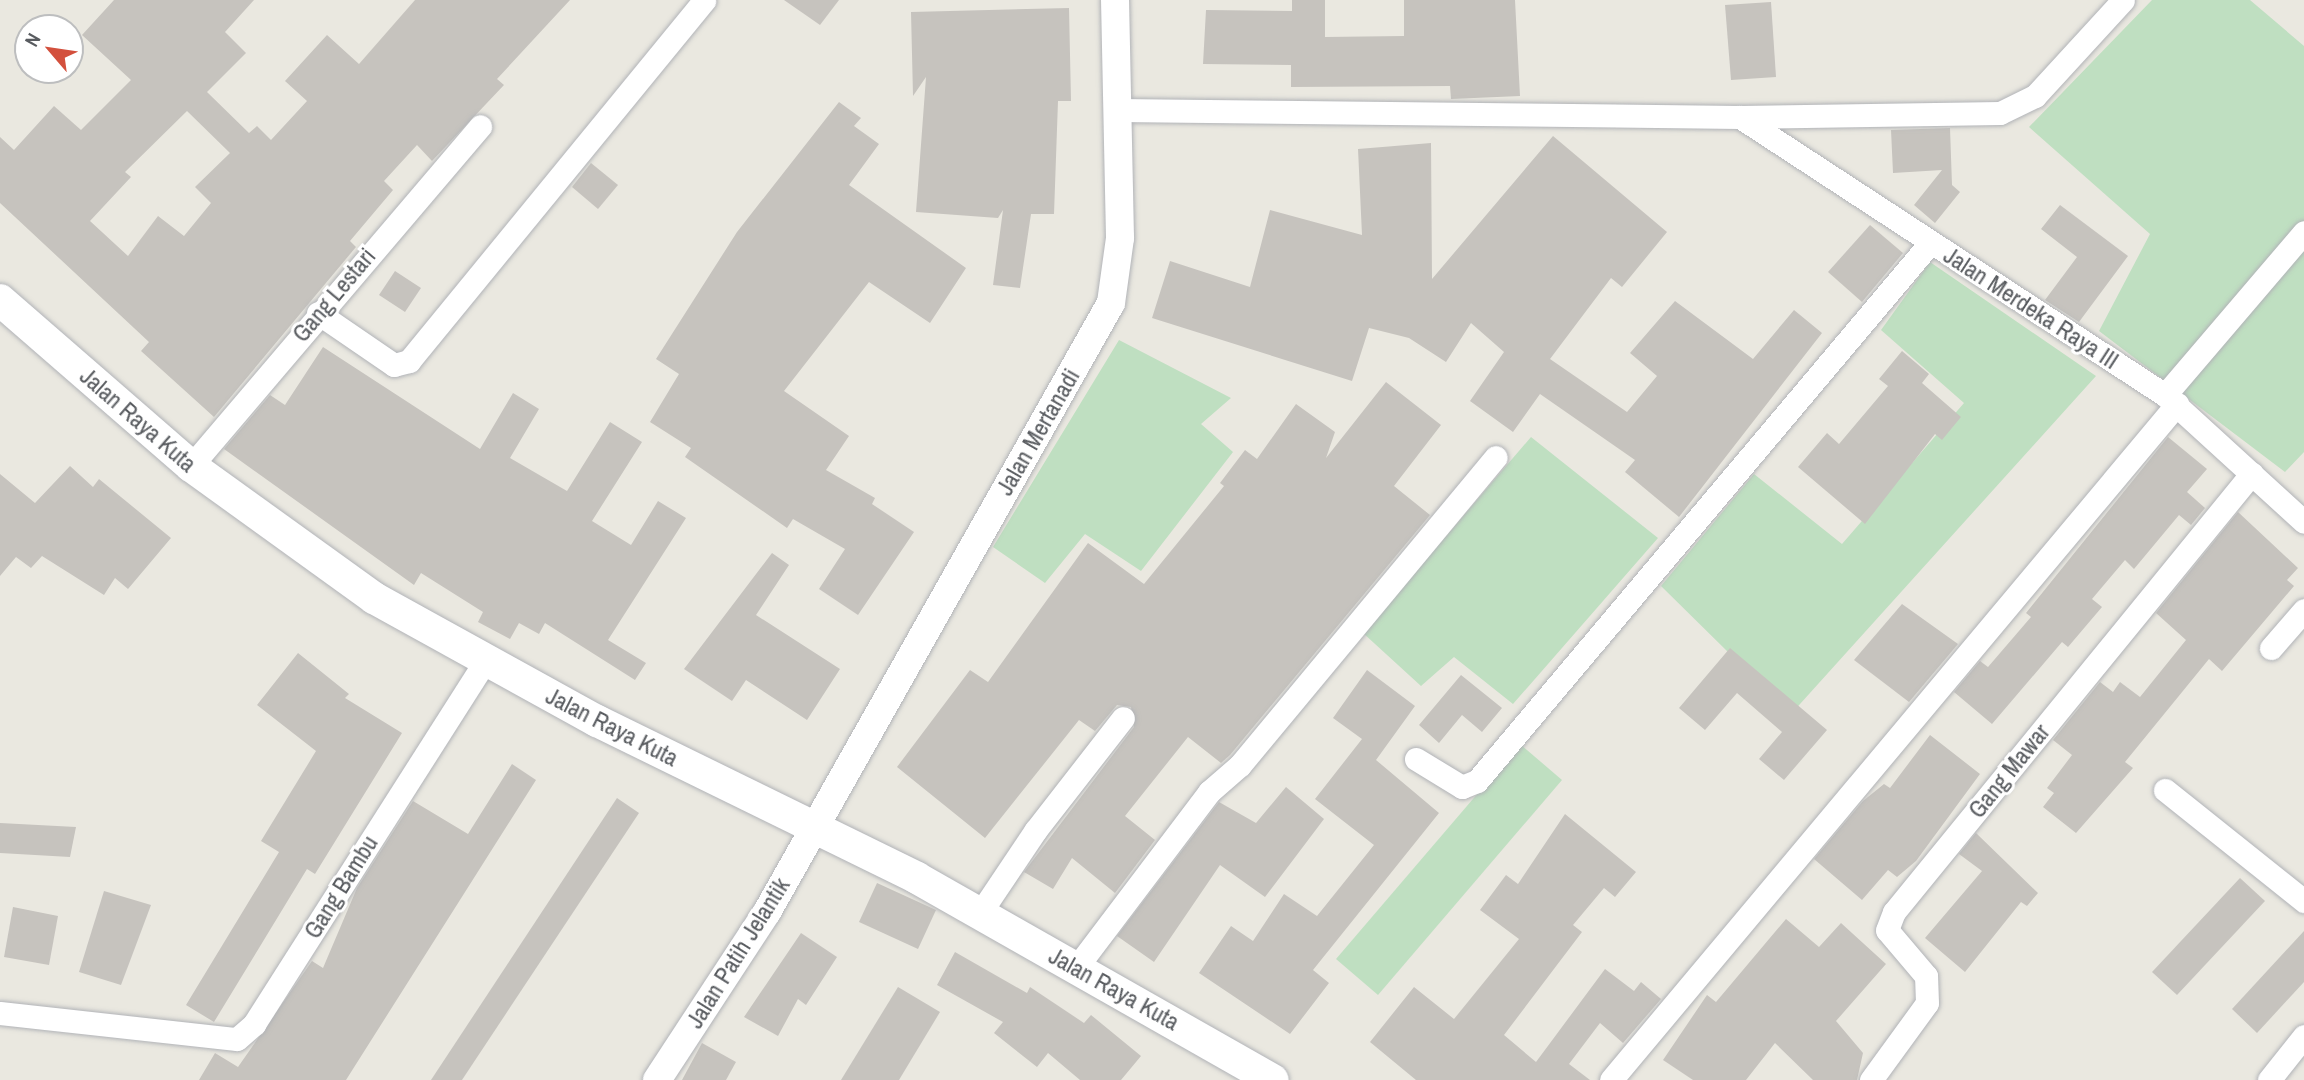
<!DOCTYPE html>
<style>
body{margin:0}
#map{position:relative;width:2304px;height:1080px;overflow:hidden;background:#eae8e0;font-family:"Archivo Narrow",sans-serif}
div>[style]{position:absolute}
.green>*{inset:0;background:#bfdfc1}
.building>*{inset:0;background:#c6c3be}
.roads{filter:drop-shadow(0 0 2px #b1b3b7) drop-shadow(0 0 2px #b1b3b7)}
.minor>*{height:23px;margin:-11.5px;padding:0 11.5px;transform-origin:11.5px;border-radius:11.5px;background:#fff}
.tertiary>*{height:28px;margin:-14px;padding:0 14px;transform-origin:14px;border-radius:14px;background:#fff}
.secondary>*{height:32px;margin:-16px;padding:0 16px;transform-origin:16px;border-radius:16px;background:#fff}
span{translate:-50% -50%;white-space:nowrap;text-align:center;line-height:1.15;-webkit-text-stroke:6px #fff;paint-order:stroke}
.street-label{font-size:24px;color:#595c60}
.north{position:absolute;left:14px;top:14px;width:70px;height:70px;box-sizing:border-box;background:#fff;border:2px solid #bdbebf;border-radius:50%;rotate:299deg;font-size:19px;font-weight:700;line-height:28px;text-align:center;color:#595c60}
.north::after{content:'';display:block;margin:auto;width:24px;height:32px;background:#d3503d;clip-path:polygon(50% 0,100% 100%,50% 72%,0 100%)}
</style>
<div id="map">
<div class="green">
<i style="clip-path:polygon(2152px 0,2250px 0,2304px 46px,2304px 452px,2285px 472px,2099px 331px,2150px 234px,2029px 127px)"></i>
<i style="clip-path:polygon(1930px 262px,2096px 376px,1791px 714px,1661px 586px,1754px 474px,1842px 544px,1964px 403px,1881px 330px)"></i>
<i style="clip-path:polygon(1119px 340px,1231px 398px,1201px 424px,1233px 452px,1141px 571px,1085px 534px,1045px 583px,993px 547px)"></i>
<i style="clip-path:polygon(1531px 437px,1658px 538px,1513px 704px,1454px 657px,1421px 686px,1363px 633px)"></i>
<i style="clip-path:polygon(1520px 744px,1562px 780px,1378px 995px,1336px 959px)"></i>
</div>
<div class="building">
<i style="clip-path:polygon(evenodd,114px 0,254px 0,225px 32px,246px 53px,207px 92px,249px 133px,257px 126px,271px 140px,307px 101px,285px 81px,327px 35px,359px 64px,415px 0,570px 0,497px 79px,504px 85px,432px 161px,417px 145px,384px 181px,393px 190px,350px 241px,356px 247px,214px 417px,141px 351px,149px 342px,0 203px,0 137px,14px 150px,54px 106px,81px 130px,131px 80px,82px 35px,114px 0,187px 111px,230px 153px,195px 187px,211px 203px,184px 236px,158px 216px,128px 256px,90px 221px,131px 177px,125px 172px,187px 111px)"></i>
<i style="clip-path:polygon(784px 0,839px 0,820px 25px)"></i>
<i style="clip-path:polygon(1292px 0,1325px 0,1325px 37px,1404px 36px,1404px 0,1515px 0,1520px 96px,1451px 99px,1450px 86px,1291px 87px,1291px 65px,1203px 64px,1206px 10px,1292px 11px)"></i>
<i style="clip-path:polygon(1771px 2px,1776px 77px,1731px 80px,1725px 5px)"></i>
<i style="clip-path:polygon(1069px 8px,1071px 101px,1058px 101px,1054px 214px,1031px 214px,1020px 288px,993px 285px,1003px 210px,998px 218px,916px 212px,926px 77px,913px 96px,911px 12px)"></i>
<i style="clip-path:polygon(839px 102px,861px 118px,854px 126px,879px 144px,849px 185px,966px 268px,930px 323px,869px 282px,784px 391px,849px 436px,826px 470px,875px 498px,872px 504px,914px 532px,858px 615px,819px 589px,845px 549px,793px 519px,787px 528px,685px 457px,691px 448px,650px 422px,679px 374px,656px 359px,737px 232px)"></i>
<i style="clip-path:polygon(1950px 128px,1952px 185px,1960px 192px,1935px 223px,1914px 205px,1942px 170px,1893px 173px,1891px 130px)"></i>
<i style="clip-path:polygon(1553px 136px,1667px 232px,1622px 287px,1611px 278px,1550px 359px,1627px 412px,1657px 376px,1630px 353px,1675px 301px,1753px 359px,1794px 310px,1822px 333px,1679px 517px,1625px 472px,1635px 460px,1540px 394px,1513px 432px,1470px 401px,1504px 352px,1471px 323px,1446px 362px,1409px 338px,1369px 328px,1352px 381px,1152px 318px,1170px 261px,1250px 287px,1270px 210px,1362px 235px,1358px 149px,1431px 143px,1432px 279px)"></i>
<i style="clip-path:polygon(591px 163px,618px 185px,598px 209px,572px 187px)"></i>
<i style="clip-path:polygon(2060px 205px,2128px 256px,2079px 322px,2045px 300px,2077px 257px,2041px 229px)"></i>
<i style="clip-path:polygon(1870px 225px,1903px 253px,1862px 302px,1828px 272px)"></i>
<i style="clip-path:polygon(395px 271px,421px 288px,405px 312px,379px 295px)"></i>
<i style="clip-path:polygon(323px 347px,480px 449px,513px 393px,539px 409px,510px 458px,567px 491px,610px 422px,642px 442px,592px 521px,631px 545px,658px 501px,686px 518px,608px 640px,646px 663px,635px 680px,545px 623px,539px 634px,519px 623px,510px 639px,478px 622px,483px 612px,421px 573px,414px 585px,224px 449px,270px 395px,285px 405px)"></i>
<i style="clip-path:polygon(1902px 351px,1929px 374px,1922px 383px,1961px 417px,1942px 440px,1935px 434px,1865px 524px,1798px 467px,1827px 433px,1839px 444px,1888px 386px,1879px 379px)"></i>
<i style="clip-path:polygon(1386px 382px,1441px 425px,1394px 486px,1430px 515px,1230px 755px,1221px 763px,1188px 737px,1125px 816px,1155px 840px,1115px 893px,1072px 858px,1053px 889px,1024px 872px,1134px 727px,1131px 707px,1117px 705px,1095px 731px,1079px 720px,985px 838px,897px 767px,970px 670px,988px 682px,1088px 543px,1144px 584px,1224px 486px,1220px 483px,1245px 450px,1257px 459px,1296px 404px,1335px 432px,1326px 458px)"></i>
<i style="clip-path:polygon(2168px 437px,2207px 469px,2187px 492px,2205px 508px,2191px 525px,2179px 515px,2134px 569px,2125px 560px,2092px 599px,2102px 607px,2068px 647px,2062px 642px,1992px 724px,1954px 692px,1980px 661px,1988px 667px,2031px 617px,2026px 613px)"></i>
<i style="clip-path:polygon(70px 466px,93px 487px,99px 479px,171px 538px,128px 589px,115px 578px,104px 595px,42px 556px,31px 568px,16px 557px,0 576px,0 474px,35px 503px)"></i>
<i style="clip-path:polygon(2238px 512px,2298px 568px,2287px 580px,2294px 586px,2222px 671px,2209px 659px,2125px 762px,2133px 768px,2076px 833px,2043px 807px,2054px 793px,2047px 788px,2072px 755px,2053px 740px,2100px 682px,2113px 692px,2120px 682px,2140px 697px,2186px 640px,2156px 613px)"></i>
<i style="clip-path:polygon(772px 553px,789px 565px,756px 615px,840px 669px,807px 720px,746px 680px,732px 701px,684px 669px)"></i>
<i style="clip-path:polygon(1902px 604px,1958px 644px,1909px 702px,1854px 660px)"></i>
<i style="clip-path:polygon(1730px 648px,1827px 730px,1784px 780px,1759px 759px,1782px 732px,1737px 693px,1705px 730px,1679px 708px)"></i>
<i style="clip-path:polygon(298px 653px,349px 694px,345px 698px,402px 733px,315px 874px,307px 869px,214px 1022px,186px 1005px,279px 852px,261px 841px,316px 751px,257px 705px)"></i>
<i style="clip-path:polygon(1367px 670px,1415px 706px,1376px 760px,1439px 813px,1313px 970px,1329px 983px,1290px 1034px,1199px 973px,1231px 926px,1253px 941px,1284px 894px,1317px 916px,1374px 845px,1315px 799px,1362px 739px,1333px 718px)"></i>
<i style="clip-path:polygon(1461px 675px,1502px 708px,1482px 732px,1462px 715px,1439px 743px,1419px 725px)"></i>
<i style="clip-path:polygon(1930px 735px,1980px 774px,1916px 861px,1897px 877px,1888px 870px,1862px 900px,1814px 859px,1863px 801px,1884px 784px,1890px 788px)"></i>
<i style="clip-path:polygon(512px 764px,536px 780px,346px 1080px,199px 1080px,215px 1053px,238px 1067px,312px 961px,323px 968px,357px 888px,413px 801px,468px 834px)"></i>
<i style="clip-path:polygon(1286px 787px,1324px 819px,1265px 897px,1220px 865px,1154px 962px,1117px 936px,1219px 802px,1256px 823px)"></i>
<i style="clip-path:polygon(617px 798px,639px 813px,462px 1080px,431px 1080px)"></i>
<i style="clip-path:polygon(1565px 814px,1636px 872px,1615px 897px,1604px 888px,1573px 925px,1582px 932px,1504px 1035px,1536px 1062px,1605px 969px,1634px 991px,1641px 982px,1661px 999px,1623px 1043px,1600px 1023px,1569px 1064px,1590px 1080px,1416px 1080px,1370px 1042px,1414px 987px,1454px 1019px,1519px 939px,1480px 910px,1506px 875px,1518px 884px)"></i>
<i style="clip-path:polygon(0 823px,76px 827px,70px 857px,0 853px)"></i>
<i style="clip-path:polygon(1976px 833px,2038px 893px,2027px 906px,2021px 902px,1965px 972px,1925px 938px,1982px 871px,1959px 854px)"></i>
<i style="clip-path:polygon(2240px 878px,2265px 901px,2177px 995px,2152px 972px)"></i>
<i style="clip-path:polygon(877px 883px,936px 910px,918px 949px,859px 922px)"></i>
<i style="clip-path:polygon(104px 891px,151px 905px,121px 985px,79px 972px)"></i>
<i style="clip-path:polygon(13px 907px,58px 916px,49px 965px,4px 957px)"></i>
<i style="clip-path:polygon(1786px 919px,1819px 947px,1841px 923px,1886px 964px,1836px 1021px,1863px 1053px,1857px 1080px,1813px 1080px,1775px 1043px,1746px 1080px,1693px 1080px,1663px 1060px,1707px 995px,1716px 1002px)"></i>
<i style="clip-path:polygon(2304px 931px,2304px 982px,2257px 1033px,2232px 1009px)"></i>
<i style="clip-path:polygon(801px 933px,837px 957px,806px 1005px,798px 999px,778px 1036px,744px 1017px)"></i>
<i style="clip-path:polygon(955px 952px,1027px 993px,1030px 987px,1084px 1023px,1091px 1015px,1141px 1056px,1121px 1080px,1080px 1080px,1048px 1053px,1037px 1067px,994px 1033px,1003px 1022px,937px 985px)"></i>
<i style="clip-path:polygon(898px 987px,940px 1012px,899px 1080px,841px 1080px)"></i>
<i style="clip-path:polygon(702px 1043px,736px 1062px,726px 1080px,682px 1080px)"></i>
</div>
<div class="roads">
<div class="minor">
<i style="left:1117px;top:110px;width:623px;rotate:0.64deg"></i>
<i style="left:1740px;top:117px;width:260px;rotate:-0.9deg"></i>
<i style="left:2000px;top:113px;width:39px;rotate:-26deg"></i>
<i style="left:2035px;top:96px;width:130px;rotate:-47.5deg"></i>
<i style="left:1740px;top:117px;width:508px;rotate:33.19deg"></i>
<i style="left:2165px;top:395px;width:188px;rotate:42.4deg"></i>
<i style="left:318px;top:313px;width:92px;rotate:34.4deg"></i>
<i style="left:394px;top:365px;width:16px;rotate:-15deg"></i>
<i style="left:409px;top:361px;width:466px;rotate:-50.7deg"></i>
<i style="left:2165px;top:395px;width:214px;rotate:-49.5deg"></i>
<i style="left:191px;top:466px;width:446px;rotate:-49.6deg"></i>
<i style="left:2271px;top:648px;width:50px;rotate:-49deg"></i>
<i style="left:1416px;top:759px;width:54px;rotate:31.3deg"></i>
<i style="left:1462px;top:787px;width:16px;rotate:-22deg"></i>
<i style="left:1477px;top:781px;width:703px;rotate:-49.9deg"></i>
<i style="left:2165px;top:790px;width:178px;rotate:38.6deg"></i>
<i style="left:980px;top:913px;width:99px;rotate:-56.1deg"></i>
<i style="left:1035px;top:831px;width:143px;rotate:-52.1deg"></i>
<i style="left:1076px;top:968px;width:221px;rotate:-52.9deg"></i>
<i style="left:1209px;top:792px;width:41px;rotate:-41.1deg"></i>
<i style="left:1240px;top:765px;width:400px;rotate:-50.3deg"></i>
<i style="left:0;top:1013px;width:238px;rotate:6.3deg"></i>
<i style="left:237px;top:1039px;width:23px;rotate:-41deg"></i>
<i style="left:254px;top:1024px;width:430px;rotate:-57.5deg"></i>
<i style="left:1611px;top:1080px;width:882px;rotate:-50.06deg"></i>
<i style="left:1871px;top:1080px;width:95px;rotate:-54deg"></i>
<i style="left:1927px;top:1003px;width:27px;rotate:-92deg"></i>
<i style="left:1926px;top:976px;width:60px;rotate:-130.3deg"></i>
<i style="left:1887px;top:930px;width:19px;rotate:-69deg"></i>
<i style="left:1894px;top:912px;width:566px;rotate:-50.8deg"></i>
<i style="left:2269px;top:1080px;width:56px;rotate:-51.5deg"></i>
</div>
<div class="tertiary">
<i style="left:657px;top:1080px;width:201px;rotate:-56.8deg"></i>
<i style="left:767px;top:912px;width:699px;rotate:-60.54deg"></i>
<i style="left:1111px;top:303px;width:66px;rotate:-82.1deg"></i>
<i style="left:1120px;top:238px;width:238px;rotate:-91.2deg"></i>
</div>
<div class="secondary">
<i style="left:0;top:300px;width:253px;rotate:41deg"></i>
<i style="left:191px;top:466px;width:226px;rotate:35.8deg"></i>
<i style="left:374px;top:598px;width:255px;rotate:28.9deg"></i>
<i style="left:597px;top:721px;width:356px;rotate:26.1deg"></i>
<i style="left:917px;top:878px;width:409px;rotate:29.6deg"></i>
</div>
</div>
<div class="street-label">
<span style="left:334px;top:295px;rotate:-50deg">Gang Lestari</span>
<span style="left:2031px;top:308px;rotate:33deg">Jalan Merdeka Raya III</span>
<span style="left:138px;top:420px;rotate:41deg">Jalan Raya Kuta</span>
<span style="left:1038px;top:432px;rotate:-60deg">Jalan Mertanadi</span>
<span style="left:612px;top:727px;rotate:27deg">Jalan Raya Kuta</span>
<span style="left:2009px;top:771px;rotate:-51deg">Gang Mawar</span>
<span style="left:341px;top:887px;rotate:-58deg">Gang Bambu</span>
<span style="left:738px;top:953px;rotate:-58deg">Jalan Patih Jelantik</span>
<span style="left:1114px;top:989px;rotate:29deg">Jalan Raya Kuta</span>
</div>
<div class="north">N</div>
</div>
